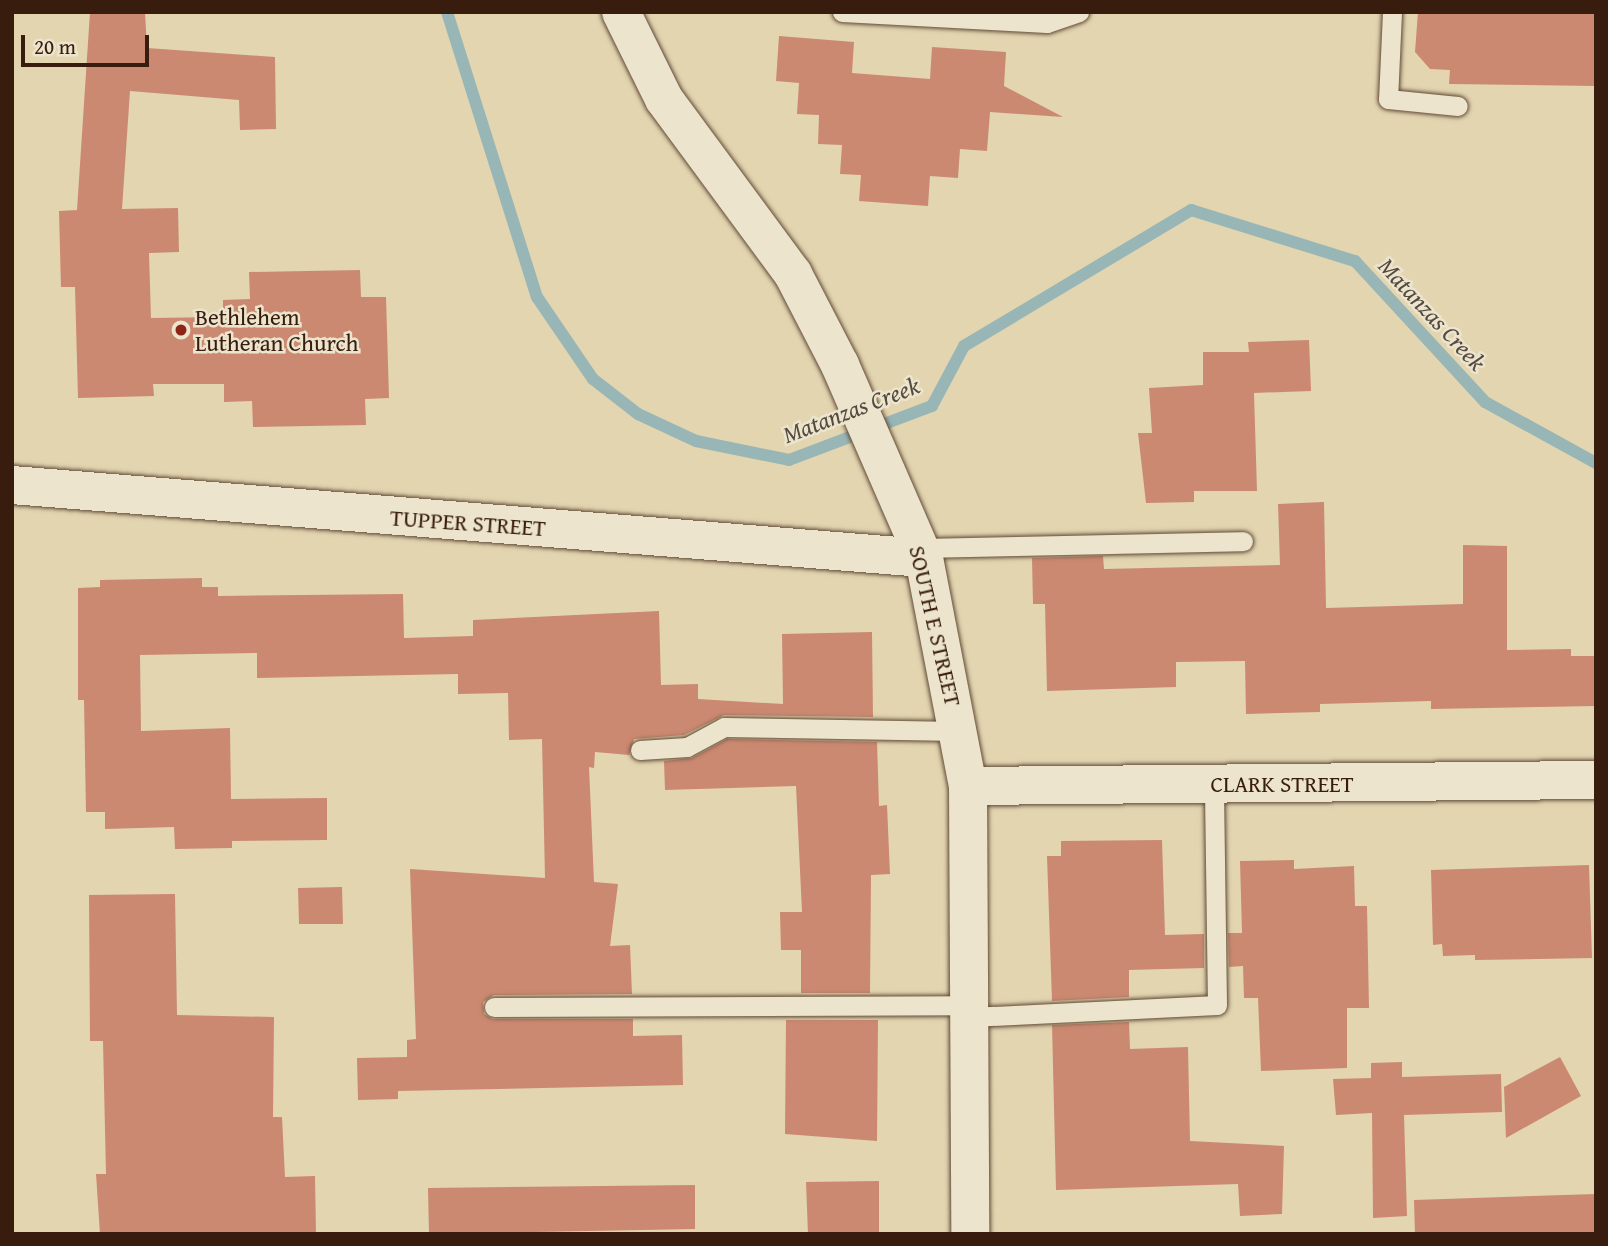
<!DOCTYPE html>
<style>
body{margin:0}
#map{position:relative;width:1608px;height:1246px;overflow:hidden;background:#e2d5b0;font-family:"Gentium Book Plus",serif}
div>[style]{position:absolute}
.stream>*{height:12px;margin:-6px;padding:0 6px;transform-origin:6px;border-radius:6px;background:#99b6b6}
.building>*{inset:0;background:#cb8971}
.roads{filter:drop-shadow(0 0 2px #624a36) drop-shadow(0 0 2px #624a36)}
.lane>*{height:19px;margin:-9.5px;padding:0 9.5px;transform-origin:9.5px;border-radius:9.5px;background:#ece4cc}
.street>*{height:38px;margin:-19px;padding:0 19px;transform-origin:19px;border-radius:19px;background:#ece4cc}
.secondary>*{height:38px;margin:-19px;padding:0 19px;transform-origin:19px;border-radius:19px;background:#ece4cc}
.dots>*{width:19px;height:19px;translate:-50% -50%;box-sizing:border-box;border:4px solid #ece4cc;border-radius:50%}
span{translate:-50% -50%;white-space:nowrap;text-align:center;line-height:1.15;-webkit-text-stroke:5px #ece4cc;paint-order:stroke}
.poi-label{font-size:23px;color:#381c0e}
.left{translate:0 -50%;text-align:left}
.street-label{font-size:23px;color:#381c0e}
.water-label{font-size:24px;color:#554a40;font-style:italic}
.frame{position:absolute;inset:0;border:14px solid #381c0e;pointer-events:none}
.scale{position:absolute;left:21px;top:35px;width:128px;height:32px;box-sizing:border-box;border:4px solid #381c0e;border-top:0;padding-left:9px;font-size:21px;line-height:24px;white-space:nowrap;color:#381c0e;-webkit-text-stroke:5px #ece4cc;paint-order:stroke}
</style>
<div id="map">
<div class="stream">
<i style="left:447px;top:12px;width:299px;rotate:72.5deg"></i>
<i style="left:537px;top:297px;width:99px;rotate:55.7deg"></i>
<i style="left:593px;top:379px;width:57px;rotate:37.9deg"></i>
<i style="left:638px;top:414px;width:64px;rotate:25deg"></i>
<i style="left:696px;top:441px;width:95px;rotate:11.5deg"></i>
<i style="left:789px;top:460px;width:153px;rotate:-20.7deg"></i>
<i style="left:932px;top:406px;width:68px;rotate:-61.9deg"></i>
<i style="left:964px;top:346px;width:265px;rotate:-30.9deg"></i>
<i style="left:1191px;top:210px;width:172px;rotate:17.3deg"></i>
<i style="left:1355px;top:261px;width:192px;rotate:47.3deg"></i>
<i style="left:1485px;top:402px;width:127px;rotate:28.8deg"></i>
</div>
<div class="building">
<i style="clip-path:polygon(90px 12px,145px 12px,147px 48px,275px 57px,276px 129px,240px 130px,239px 100px,130px 91px,122px 209px,178px 208px,179px 252px,149px 253px,151px 318px,223px 317px,223px 300px,250px 299px,249px 272px,360px 270px,361px 297px,386px 297px,389px 398px,365px 399px,366px 425px,253px 427px,252px 401px,224px 402px,224px 384px,153px 384px,154px 396px,78px 398px,75px 287px,61px 287px,59px 211px,77px 210px)"></i>
<i style="clip-path:polygon(1418px 12px,1596px 12px,1596px 86px,1449px 84px,1450px 70px,1430px 69px,1415px 52px)"></i>
<i style="clip-path:polygon(779px 36px,854px 42px,852px 73px,930px 79px,932px 47px,1006px 52px,1004px 86px,1063px 117px,990px 112px,987px 151px,960px 149px,958px 178px,930px 176px,928px 206px,859px 201px,861px 175px,840px 174px,842px 145px,818px 144px,819px 115px,797px 114px,799px 83px,776px 81px)"></i>
<i style="clip-path:polygon(1309px 340px,1311px 391px,1254px 393px,1257px 491px,1194px 491px,1194px 502px,1146px 503px,1138px 433px,1152px 433px,1149px 388px,1203px 385px,1203px 352px,1249px 352px,1248px 342px)"></i>
<i style="clip-path:polygon(1324px 502px,1326px 608px,1463px 604px,1463px 545px,1507px 546px,1507px 650px,1571px 649px,1571px 656px,1596px 656px,1596px 706px,1431px 709px,1431px 701px,1320px 704px,1320px 712px,1246px 714px,1245px 661px,1176px 662px,1176px 687px,1047px 691px,1045px 604px,1033px 604px,1032px 558px,1103px 556px,1104px 569px,1280px 565px,1278px 504px)"></i>
<i style="clip-path:polygon(202px 578px,202px 587px,218px 587px,218px 596px,403px 594px,404px 638px,473px 636px,473px 620px,659px 611px,661px 685px,698px 684px,698px 699px,783px 704px,782px 634px,872px 632px,873px 717px,724px 715px,684px 735px,634px 739px,629px 755px,595px 752px,594px 768px,589px 767px,594px 882px,618px 884px,610px 946px,630px 945px,632px 994px,494px 995px,483px 1002px,484px 1014px,493px 1019px,633px 1019px,633px 1036px,682px 1035px,683px 1085px,398px 1091px,398px 1099px,358px 1100px,357px 1058px,407px 1057px,407px 1040px,416px 1039px,410px 869px,545px 878px,542px 739px,509px 740px,508px 693px,458px 694px,458px 674px,257px 678px,257px 653px,140px 655px,141px 731px,230px 728px,231px 799px,327px 798px,327px 840px,232px 841px,232px 848px,175px 849px,174px 827px,105px 829px,105px 812px,86px 812px,84px 700px,78px 700px,78px 588px,100px 587px,100px 580px)"></i>
<i style="clip-path:polygon(727px 739px,877px 742px,879px 806px,887px 805px,890px 874px,871px 875px,870px 993px,801px 993px,801px 950px,781px 950px,780px 912px,802px 912px,796px 786px,665px 790px,664px 761px,692px 758px)"></i>
<i style="clip-path:polygon(1162px 840px,1165px 935px,1204px 934px,1204px 968px,1129px 970px,1129px 997px,1052px 1001px,1047px 856px,1061px 856px,1061px 841px)"></i>
<i style="clip-path:polygon(1294px 860px,1294px 869px,1354px 866px,1355px 906px,1367px 906px,1369px 1008px,1347px 1008px,1347px 1068px,1261px 1071px,1258px 998px,1244px 998px,1243px 966px,1229px 967px,1228px 933px,1242px 933px,1240px 861px)"></i>
<i style="clip-path:polygon(1589px 865px,1592px 958px,1475px 960px,1475px 955px,1443px 956px,1442px 944px,1433px 945px,1431px 870px)"></i>
<i style="clip-path:polygon(342px 887px,343px 924px,299px 924px,298px 888px)"></i>
<i style="clip-path:polygon(175px 894px,177px 1015px,274px 1017px,273px 1117px,282px 1117px,285px 1177px,315px 1176px,316px 1234px,100px 1234px,96px 1174px,106px 1174px,103px 1041px,90px 1041px,89px 895px)"></i>
<i style="clip-path:polygon(786px 1020px,878px 1020px,877px 1141px,785px 1134px)"></i>
<i style="clip-path:polygon(1129px 1022px,1130px 1049px,1188px 1047px,1190px 1141px,1284px 1146px,1282px 1214px,1240px 1216px,1238px 1184px,1056px 1190px,1052px 1025px)"></i>
<i style="clip-path:polygon(1560px 1057px,1581px 1096px,1506px 1138px,1504px 1087px)"></i>
<i style="clip-path:polygon(1402px 1062px,1402px 1077px,1501px 1074px,1502px 1112px,1404px 1115px,1407px 1216px,1373px 1218px,1372px 1113px,1336px 1115px,1333px 1079px,1371px 1078px,1371px 1063px)"></i>
<i style="clip-path:polygon(879px 1181px,879px 1234px,808px 1234px,806px 1182px)"></i>
<i style="clip-path:polygon(695px 1185px,695px 1229px,429px 1234px,428px 1188px)"></i>
<i style="clip-path:polygon(1596px 1194px,1596px 1234px,1415px 1234px,1414px 1200px)"></i>
</div>
<div class="roads">
<div class="lane">
<i style="left:842px;top:12px;width:205px;rotate:3.1deg"></i>
<i style="left:1047px;top:23px;width:34px;rotate:-19deg"></i>
<i style="left:1392px;top:12px;width:87px;rotate:92.6deg"></i>
<i style="left:1388px;top:99px;width:70px;rotate:5.7deg"></i>
<i style="left:920px;top:548px;width:323px;rotate:-1.2deg"></i>
<i style="left:640px;top:750px;width:47px;rotate:-3.7deg"></i>
<i style="left:687px;top:747px;width:42px;rotate:-28.4deg"></i>
<i style="left:724px;top:727px;width:234px;rotate:1deg"></i>
<i style="left:494px;top:1007px;width:476px;rotate:-0.2deg"></i>
<i style="left:971px;top:1017px;width:246px;rotate:-2.8deg"></i>
<i style="left:1217px;top:1005px;width:220px;rotate:-90.8deg"></i>
</div>
<div class="street">
<i style="left:12px;top:485px;width:915px;rotate:4.58deg"></i>
<i style="left:968px;top:786px;width:628px;rotate:-0.55deg"></i>
</div>
<div class="secondary">
<i style="left:621px;top:12px;width:97px;rotate:63.7deg"></i>
<i style="left:664px;top:99px;width:217px;rotate:53.6deg"></i>
<i style="left:793px;top:274px;width:102px;rotate:62.7deg"></i>
<i style="left:840px;top:365px;width:210px;rotate:66.5deg"></i>
<i style="left:924px;top:558px;width:232px;rotate:79.1deg"></i>
<i style="left:968px;top:786px;width:448px;rotate:89.7deg"></i>
</div>
</div>
<div class="dots">
<i style="left:181px;top:330px;background:#8f2418"></i>
</div>
<div class="poi-label">
<span class="left" style="left:195px;top:330px">Bethlehem<br>Lutheran Church</span>
</div>
<div class="street-label">
<span style="left:468px;top:523px;rotate:4deg">TUPPER STREET</span>
<span style="left:935px;top:626px;rotate:77deg">SOUTH E STREET</span>
<span style="left:1282px;top:784px">CLARK STREET</span>
</div>
<div class="water-label">
<span style="left:1432px;top:314px;rotate:47deg">Matanzas Creek</span>
<span style="left:851px;top:410px;rotate:-21deg">Matanzas Creek</span>
</div>
<div class="frame"></div>
<div class="scale">20 m</div>
</div>
